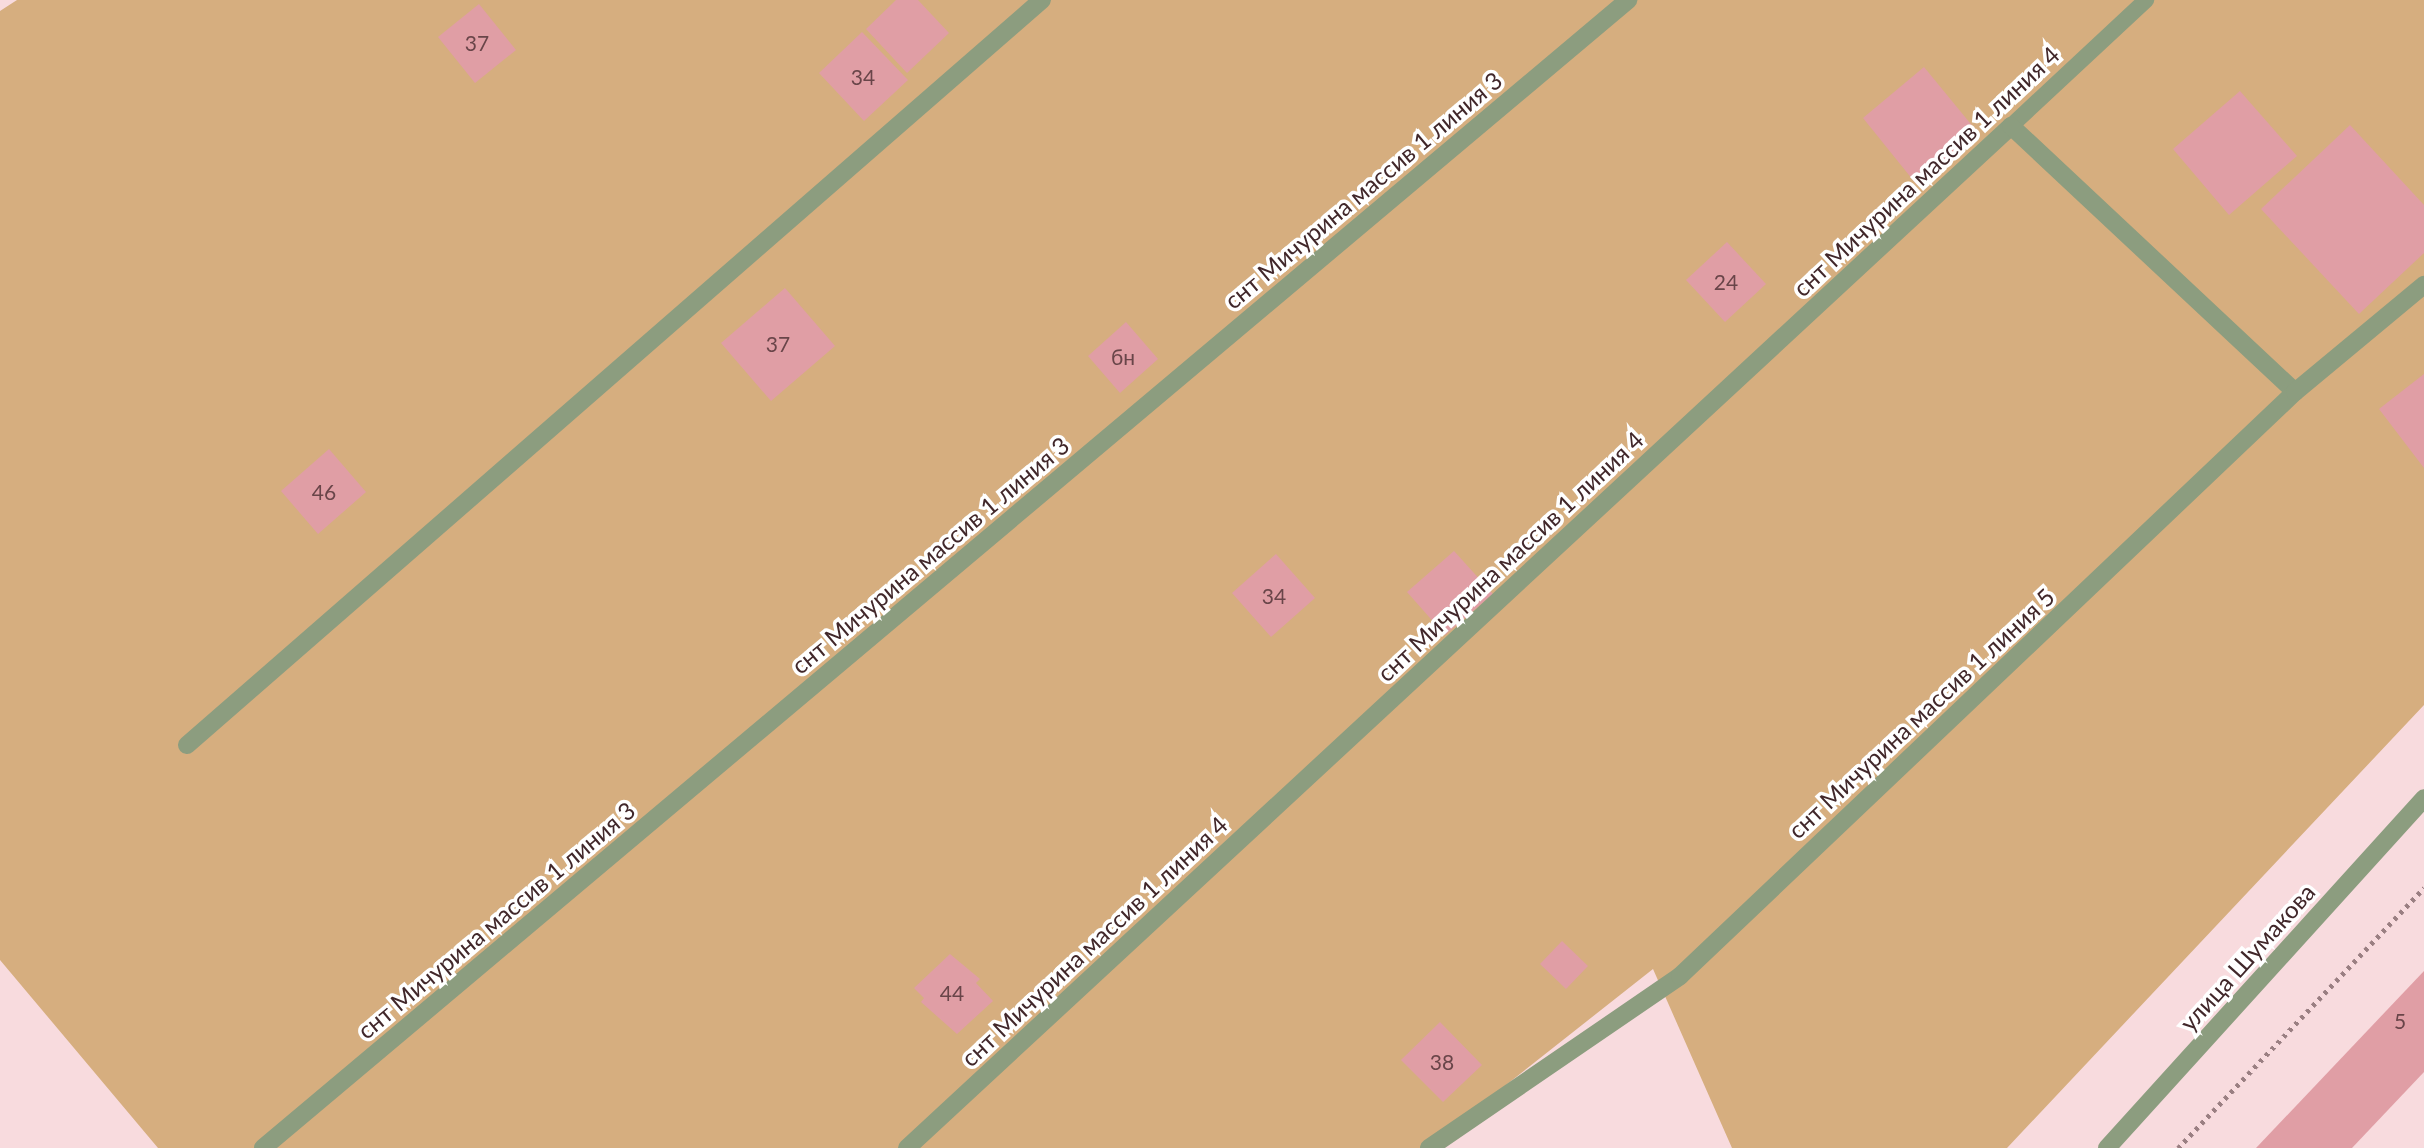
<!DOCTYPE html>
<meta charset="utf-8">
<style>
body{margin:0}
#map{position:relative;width:2424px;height:1148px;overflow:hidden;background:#f8dbde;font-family:Lato,sans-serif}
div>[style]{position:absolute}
.green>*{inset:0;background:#d6ae7f}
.building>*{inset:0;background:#e09ea5}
.path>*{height:4.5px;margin-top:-2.25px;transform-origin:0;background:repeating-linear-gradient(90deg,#9a7f82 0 3.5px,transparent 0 8.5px)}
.service>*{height:16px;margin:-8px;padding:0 8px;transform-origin:8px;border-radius:8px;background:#8c9d7f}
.minor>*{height:18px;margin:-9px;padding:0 9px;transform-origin:9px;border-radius:9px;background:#8c9d7f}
.tertiary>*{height:18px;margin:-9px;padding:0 9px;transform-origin:9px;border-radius:9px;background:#8c9d7f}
span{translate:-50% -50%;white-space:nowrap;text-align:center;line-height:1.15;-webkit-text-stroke:7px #fff;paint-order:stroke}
.number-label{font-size:21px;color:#694549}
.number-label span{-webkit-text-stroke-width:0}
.street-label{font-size:24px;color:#41272a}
</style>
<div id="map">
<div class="green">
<i style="clip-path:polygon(17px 0,2424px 0,2424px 705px,2007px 1148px,1732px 1148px,1653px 969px,1426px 1148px,158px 1148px,0 960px,0 11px)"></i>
</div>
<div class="building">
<i style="clip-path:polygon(896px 0,918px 0,949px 33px,907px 73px,866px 29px)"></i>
<i style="clip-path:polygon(479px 4px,516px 50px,475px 83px,438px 37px)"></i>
<i style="clip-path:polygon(862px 32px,908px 80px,864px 121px,819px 73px)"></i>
<i style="clip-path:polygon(1924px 67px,1979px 134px,1917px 185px,1863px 118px)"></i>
<i style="clip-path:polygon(2240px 91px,2297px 156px,2229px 215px,2173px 149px)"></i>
<i style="clip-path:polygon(2350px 125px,2424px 205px,2424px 253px,2359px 314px,2261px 209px)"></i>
<i style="clip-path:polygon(1727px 242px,1766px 284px,1725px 322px,1686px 280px)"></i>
<i style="clip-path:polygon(785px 288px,835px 346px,771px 401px,721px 343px)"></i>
<i style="clip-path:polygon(1126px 322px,1158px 359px,1120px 393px,1088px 356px)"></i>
<i style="clip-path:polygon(2424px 374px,2424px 468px,2379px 409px)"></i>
<i style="clip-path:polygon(329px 449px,366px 492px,318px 534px,281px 491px)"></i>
<i style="clip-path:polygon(1454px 551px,1493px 594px,1445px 635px,1407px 592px)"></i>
<i style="clip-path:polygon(1276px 554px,1315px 598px,1271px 637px,1232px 593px)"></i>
<i style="clip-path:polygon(1562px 941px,1588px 966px,1566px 989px,1540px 964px)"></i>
<i style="clip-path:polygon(950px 954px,980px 979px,976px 983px,993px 1001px,957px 1034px,921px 1002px,924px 998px,914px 988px)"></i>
<i style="clip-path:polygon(2424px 971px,2424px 1072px,2352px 1148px,2256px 1148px)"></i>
<i style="clip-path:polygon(1440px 1022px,1482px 1065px,1443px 1102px,1401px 1060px)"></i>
</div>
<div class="path">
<i style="left:2178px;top:1148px;width:358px;rotate:-46.6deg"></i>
</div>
<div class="service">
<i style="left:2011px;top:126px;width:185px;rotate:-43deg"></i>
</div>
<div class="minor">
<i style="left:187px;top:745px;width:1134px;rotate:-41.07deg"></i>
<i style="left:263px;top:1148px;width:1784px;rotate:-40.06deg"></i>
<i style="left:907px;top:1148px;width:1504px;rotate:-42.79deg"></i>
<i style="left:2011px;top:126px;width:389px;rotate:43.1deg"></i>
<i style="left:1429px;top:1148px;width:304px;rotate:-34.4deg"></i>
<i style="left:1680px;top:976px;width:848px;rotate:-43.52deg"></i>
<i style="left:2295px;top:392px;width:168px;rotate:-39.7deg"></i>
</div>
<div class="tertiary">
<i style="left:2107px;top:1148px;width:472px;rotate:-47.8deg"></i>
</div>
<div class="number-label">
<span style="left:477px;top:43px">37</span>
<span style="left:863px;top:77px">34</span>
<span style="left:1726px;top:282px">24</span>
<span style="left:778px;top:344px">37</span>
<span style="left:1123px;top:357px">бн</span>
<span style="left:324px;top:492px">46</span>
<span style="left:1274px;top:596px">34</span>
<span style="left:952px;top:993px">44</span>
<span style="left:2400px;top:1021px">5</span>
<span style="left:1442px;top:1062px">38</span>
</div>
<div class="street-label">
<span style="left:1926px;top:171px;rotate:-43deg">снт Мичурина массив 1 линия 4</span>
<span style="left:1363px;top:190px;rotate:-40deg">снт Мичурина массив 1 линия 3</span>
<span style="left:930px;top:555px;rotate:-40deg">снт Мичурина массив 1 линия 3</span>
<span style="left:1510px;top:556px;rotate:-43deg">снт Мичурина массив 1 линия 4</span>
<span style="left:1921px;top:713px;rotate:-43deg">снт Мичурина массив 1 линия 5</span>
<span style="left:496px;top:920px;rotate:-40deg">снт Мичурина массив 1 линия 3</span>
<span style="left:1094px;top:941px;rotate:-43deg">снт Мичурина массив 1 линия 4</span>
<span style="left:2247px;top:957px;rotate:-48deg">улица Шумакова</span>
</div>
</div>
